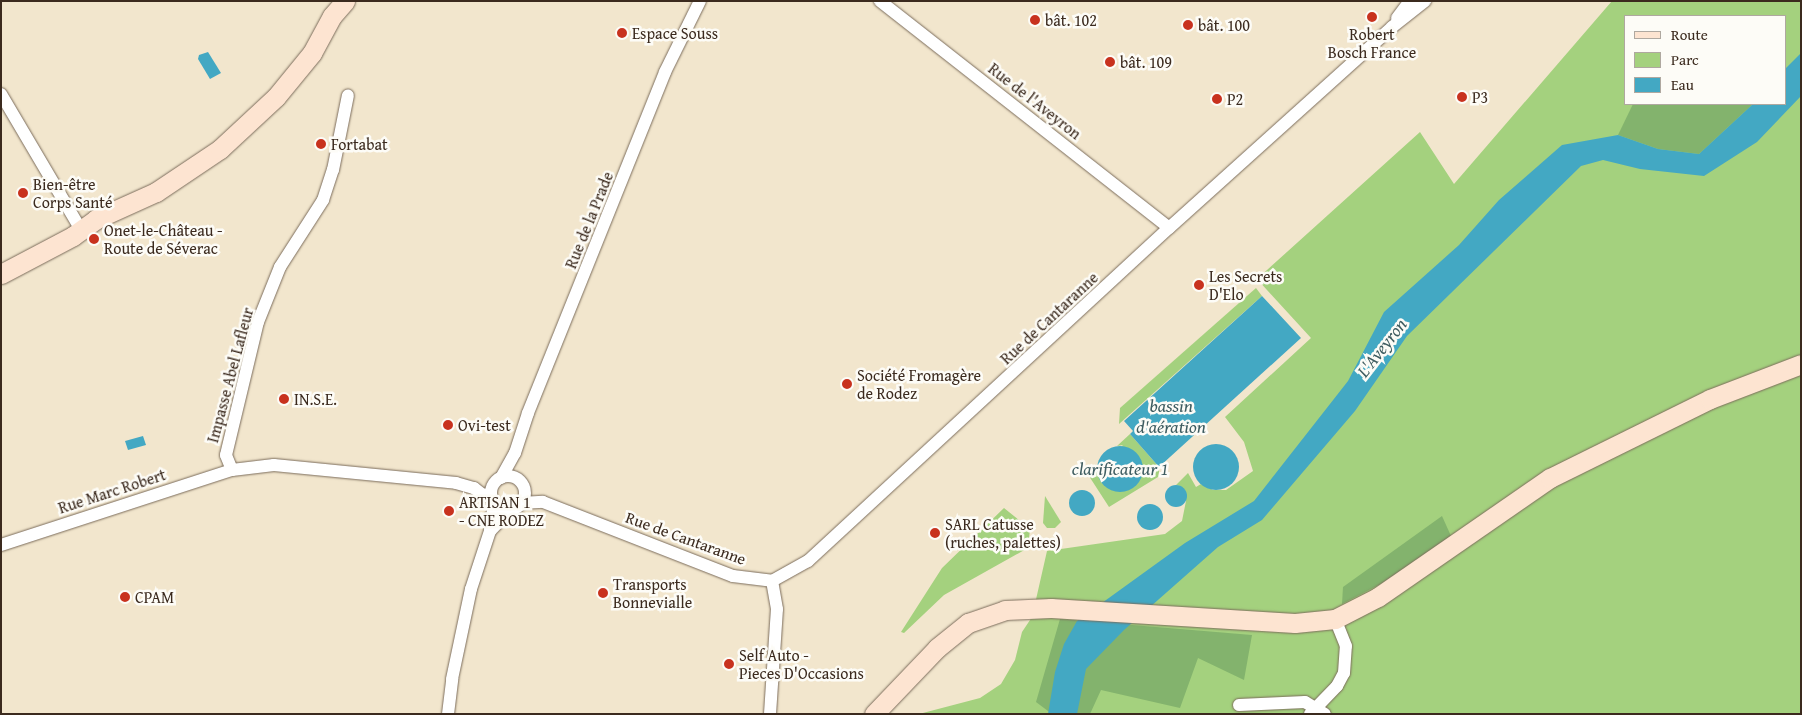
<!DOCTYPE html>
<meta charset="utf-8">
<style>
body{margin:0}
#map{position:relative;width:1802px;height:715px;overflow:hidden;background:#f2e6cd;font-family:"Gentium Book Plus",serif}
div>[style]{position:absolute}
.green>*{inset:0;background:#a4d17e}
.forest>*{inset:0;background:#83b36d}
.water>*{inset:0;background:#43a8c3}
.round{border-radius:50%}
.roads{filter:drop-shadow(0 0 1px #7b6c5b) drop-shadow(0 0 1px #7b6c5b)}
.street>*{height:12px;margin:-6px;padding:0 6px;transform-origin:6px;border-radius:6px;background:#fff}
.street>.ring{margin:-6px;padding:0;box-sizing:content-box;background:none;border:12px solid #fff;border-radius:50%}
.secondary>*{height:19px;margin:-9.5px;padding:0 9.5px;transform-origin:9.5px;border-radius:9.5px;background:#fde4d1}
.dots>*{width:14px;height:14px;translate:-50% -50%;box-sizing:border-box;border:2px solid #fdfcf7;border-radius:50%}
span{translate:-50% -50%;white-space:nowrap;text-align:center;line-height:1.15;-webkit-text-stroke:5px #fdfcf7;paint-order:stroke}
.poi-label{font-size:16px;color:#3b2a1e}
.left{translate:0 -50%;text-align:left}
.street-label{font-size:16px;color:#3b2a1e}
.water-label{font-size:18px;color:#3e5c60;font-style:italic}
.frame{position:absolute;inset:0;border:2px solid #3b2a1e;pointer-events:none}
.legend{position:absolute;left:1624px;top:15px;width:162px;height:90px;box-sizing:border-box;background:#fdfcf7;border:1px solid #afa8a0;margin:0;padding:6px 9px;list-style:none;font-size:15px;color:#3b2a1e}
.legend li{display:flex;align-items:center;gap:10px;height:25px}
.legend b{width:25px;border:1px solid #afa8a0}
</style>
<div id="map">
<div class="green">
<i style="clip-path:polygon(evenodd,1612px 1px,1801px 1px,1801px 714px,919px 714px,980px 698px,1001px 684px,1015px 660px,1022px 632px,1032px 617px,1047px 551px,1165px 534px,1182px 521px,1186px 501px,1180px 486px,1176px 485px,1188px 473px,1196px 487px,1201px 484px,1213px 490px,1226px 490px,1253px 471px,1244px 442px,1225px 417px,1311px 338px,1257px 279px,1420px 132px,1454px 184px,1612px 1px,1626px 16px,1786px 16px,1786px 104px,1626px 104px,1626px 16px)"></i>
<i style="clip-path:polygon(1256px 288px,1262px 296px,1119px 424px,1120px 408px)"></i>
<i style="clip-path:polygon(1130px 434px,1159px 467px,1159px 472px,1158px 477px,1109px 507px,1087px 473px,1098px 464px,1097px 470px,1123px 445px,1117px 446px)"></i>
<i style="clip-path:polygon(1045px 496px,1061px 522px,1055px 528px,1047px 528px,1043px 523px)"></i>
<i style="clip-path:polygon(1004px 508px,1030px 529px,1028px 548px,944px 595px,904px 633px,901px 632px,942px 568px)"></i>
</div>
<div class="forest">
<i style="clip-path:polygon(1633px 104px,1753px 104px,1699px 154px,1658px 149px,1618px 135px)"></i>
<i style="clip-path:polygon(1442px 516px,1451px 536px,1392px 578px,1342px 604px,1343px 587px)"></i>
<i style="clip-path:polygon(1060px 619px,1252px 635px,1244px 680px,1198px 658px,1180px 708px,1101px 690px,1090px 714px,1052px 714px,1036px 702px)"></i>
</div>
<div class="water">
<i style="clip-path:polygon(208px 52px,221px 73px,210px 79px,198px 59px,199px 55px)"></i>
<i style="clip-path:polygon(1801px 53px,1801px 96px,1757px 142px,1704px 176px,1640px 169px,1603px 160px,1581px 166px,1407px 336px,1355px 411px,1262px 520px,1218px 547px,1124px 630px,1086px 669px,1077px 714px,1048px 714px,1055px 672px,1064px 644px,1077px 621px,1185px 543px,1254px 501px,1348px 381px,1384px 312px,1459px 245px,1499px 200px,1562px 145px,1618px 135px,1658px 149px,1699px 154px,1753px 104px,1786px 104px,1786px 68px)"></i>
<i style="clip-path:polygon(1262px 296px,1301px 338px,1159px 467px,1130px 434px,1133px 431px,1124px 421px)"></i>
<i style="clip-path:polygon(143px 436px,146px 445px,128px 450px,125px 441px)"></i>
<i class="round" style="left:1193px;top:444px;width:46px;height:46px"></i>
<i class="round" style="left:1097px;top:446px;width:46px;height:46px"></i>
<i class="round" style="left:1165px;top:485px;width:22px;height:22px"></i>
<i class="round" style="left:1069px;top:490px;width:26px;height:26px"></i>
<i class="round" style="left:1137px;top:504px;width:26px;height:26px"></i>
</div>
<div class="roads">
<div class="street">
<i style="left:880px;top:1px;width:367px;rotate:38.1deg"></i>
<i style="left:1397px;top:18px;width:21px;rotate:-53deg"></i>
<i style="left:1px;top:94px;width:158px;rotate:59.5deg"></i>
<i style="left:232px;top:470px;width:16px;rotate:-112deg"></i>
<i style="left:226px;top:455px;width:137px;rotate:-76.5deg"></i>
<i style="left:258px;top:322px;width:59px;rotate:-68.2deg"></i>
<i style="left:280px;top:267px;width:80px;rotate:-57.3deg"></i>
<i style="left:323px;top:200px;width:32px;rotate:-72deg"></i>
<i style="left:333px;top:170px;width:76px;rotate:-78.7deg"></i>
<i class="ring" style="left:491px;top:476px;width:22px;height:22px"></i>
<i style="left:501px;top:478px;width:29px;rotate:-61deg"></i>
<i style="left:515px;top:453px;width:42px;rotate:-72deg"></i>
<i style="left:528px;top:413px;width:367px;rotate:-68.1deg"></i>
<i style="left:665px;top:72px;width:79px;rotate:-63.8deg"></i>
<i style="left:521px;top:503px;width:22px;rotate:-3deg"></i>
<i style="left:543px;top:502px;width:204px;rotate:21.3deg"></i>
<i style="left:733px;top:576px;width:39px;rotate:7deg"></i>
<i style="left:772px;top:581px;width:41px;rotate:-29.1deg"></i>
<i style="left:808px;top:561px;width:491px;rotate:-42.7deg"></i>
<i style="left:1169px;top:228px;width:300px;rotate:-42deg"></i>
<i style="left:1392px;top:27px;width:42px;rotate:-38.2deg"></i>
<i style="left:490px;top:531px;width:29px;rotate:-46deg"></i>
<i style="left:1px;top:545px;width:243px;rotate:-18deg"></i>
<i style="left:232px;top:470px;width:42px;rotate:-6.8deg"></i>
<i style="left:274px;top:465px;width:183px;rotate:5.6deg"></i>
<i style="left:456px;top:483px;width:19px;rotate:16deg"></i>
<i style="left:474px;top:488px;width:11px;rotate:38deg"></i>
<i style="left:483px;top:495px;width:8px;rotate:-7deg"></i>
<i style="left:1239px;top:705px;width:66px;rotate:-2.6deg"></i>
<i style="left:1305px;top:702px;width:23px;rotate:31deg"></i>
<i style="left:448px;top:714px;width:35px;rotate:-83deg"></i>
<i style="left:452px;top:679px;width:92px;rotate:-78.1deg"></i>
<i style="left:471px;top:589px;width:61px;rotate:-71.9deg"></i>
<i style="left:490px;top:531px;width:28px;rotate:-82deg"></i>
<i style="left:770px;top:714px;width:105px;rotate:-86.2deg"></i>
<i style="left:777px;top:609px;width:28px;rotate:-100deg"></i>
<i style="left:1310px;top:714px;width:39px;rotate:-46deg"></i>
<i style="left:1337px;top:686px;width:15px;rotate:-62deg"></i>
<i style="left:1344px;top:673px;width:27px;rotate:-86deg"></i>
<i style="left:1346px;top:646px;width:29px;rotate:-112deg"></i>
</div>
<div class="secondary">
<i style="left:1px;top:274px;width:81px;rotate:-27.8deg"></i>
<i style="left:73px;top:236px;width:29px;rotate:-36deg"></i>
<i style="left:96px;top:219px;width:66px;rotate:-24.2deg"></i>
<i style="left:156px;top:192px;width:77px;rotate:-33.9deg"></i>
<i style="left:220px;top:149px;width:76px;rotate:-42.9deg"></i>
<i style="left:276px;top:97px;width:57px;rotate:-50.7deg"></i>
<i style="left:312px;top:53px;width:42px;rotate:-61.6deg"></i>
<i style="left:332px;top:16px;width:20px;rotate:-49deg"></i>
<i style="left:874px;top:714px;width:91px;rotate:-46.3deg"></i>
<i style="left:937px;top:648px;width:40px;rotate:-39deg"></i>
<i style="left:968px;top:623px;width:39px;rotate:-19deg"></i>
<i style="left:1005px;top:610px;width:46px;rotate:-2.5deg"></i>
<i style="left:1051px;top:608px;width:244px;rotate:3.5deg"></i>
<i style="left:1295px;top:623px;width:40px;rotate:-5.7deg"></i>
<i style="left:1335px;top:619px;width:48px;rotate:-27.1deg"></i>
<i style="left:1378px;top:597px;width:209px;rotate:-34.7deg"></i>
<i style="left:1550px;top:478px;width:178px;rotate:-26.3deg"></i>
<i style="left:1710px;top:399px;width:97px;rotate:-21deg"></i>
</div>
</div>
<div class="dots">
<i style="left:1372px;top:17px;background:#c8321e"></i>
<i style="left:1035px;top:20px;background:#c8321e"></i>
<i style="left:1188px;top:25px;background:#c8321e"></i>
<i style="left:622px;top:33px;background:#c8321e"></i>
<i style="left:1110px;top:62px;background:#c8321e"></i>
<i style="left:1462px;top:97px;background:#c8321e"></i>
<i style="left:1217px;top:99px;background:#c8321e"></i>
<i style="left:321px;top:144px;background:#c8321e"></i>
<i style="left:23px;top:193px;background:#c8321e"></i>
<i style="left:94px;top:239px;background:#c8321e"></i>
<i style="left:1199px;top:285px;background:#c8321e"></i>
<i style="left:847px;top:384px;background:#c8321e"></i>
<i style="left:284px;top:399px;background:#c8321e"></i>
<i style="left:448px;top:425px;background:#c8321e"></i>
<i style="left:449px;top:511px;background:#c8321e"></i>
<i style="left:935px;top:533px;background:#c8321e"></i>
<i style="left:603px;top:593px;background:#c8321e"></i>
<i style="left:125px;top:597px;background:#c8321e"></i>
<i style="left:729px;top:664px;background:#c8321e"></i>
</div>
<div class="poi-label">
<span class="left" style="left:1045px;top:20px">bât. 102</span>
<span class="left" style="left:1198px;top:25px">bât. 100</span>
<span class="left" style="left:632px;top:33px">Espace Souss</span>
<span style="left:1372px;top:43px">Robert<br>Bosch France</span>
<span class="left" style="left:1120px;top:62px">bât. 109</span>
<span class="left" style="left:1472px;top:97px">P3</span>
<span class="left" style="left:1227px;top:99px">P2</span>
<span class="left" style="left:331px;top:144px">Fortabat</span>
<span class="left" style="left:33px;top:193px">Bien-être<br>Corps Santé</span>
<span class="left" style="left:104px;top:239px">Onet-le-Château -<br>Route de Séverac</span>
<span class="left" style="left:1209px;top:285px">Les Secrets<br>D'Elo</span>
<span class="left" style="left:857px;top:384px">Société Fromagère<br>de Rodez</span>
<span class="left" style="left:294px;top:399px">IN.S.E.</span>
<span class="left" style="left:458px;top:425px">Ovi-test</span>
<span class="left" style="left:459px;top:511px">ARTISAN 1<br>- CNE RODEZ</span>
<span class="left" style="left:945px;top:533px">SARL Catusse<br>(ruches, palettes)</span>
<span class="left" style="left:613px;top:593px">Transports<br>Bonnevialle</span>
<span class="left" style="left:135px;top:597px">CPAM</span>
<span class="left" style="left:739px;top:664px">Self Auto -<br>Pieces D'Occasions</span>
</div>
<div class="street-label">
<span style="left:1035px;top:101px;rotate:38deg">Rue de l'Aveyron</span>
<span style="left:589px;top:220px;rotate:-68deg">Rue de la Prade</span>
<span style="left:1049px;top:318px;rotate:-43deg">Rue de Cantaranne</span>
<span style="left:230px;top:375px;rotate:-75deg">Impasse Abel Lafleur</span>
<span style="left:112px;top:491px;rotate:-18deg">Rue Marc Robert</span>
<span style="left:686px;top:538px;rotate:20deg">Rue de Cantaranne</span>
</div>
<div class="water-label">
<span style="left:1382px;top:348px;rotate:-52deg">L'Aveyron</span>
<span style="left:1171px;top:417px">bassin<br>d'aération</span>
<span style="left:1120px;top:469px">clarificateur 1</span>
</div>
<div class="frame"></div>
<ul class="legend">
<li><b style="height:6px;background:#fde4d1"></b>Route</li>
<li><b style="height:14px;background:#a4d17e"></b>Parc</li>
<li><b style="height:14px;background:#43a8c3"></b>Eau</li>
</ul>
</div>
